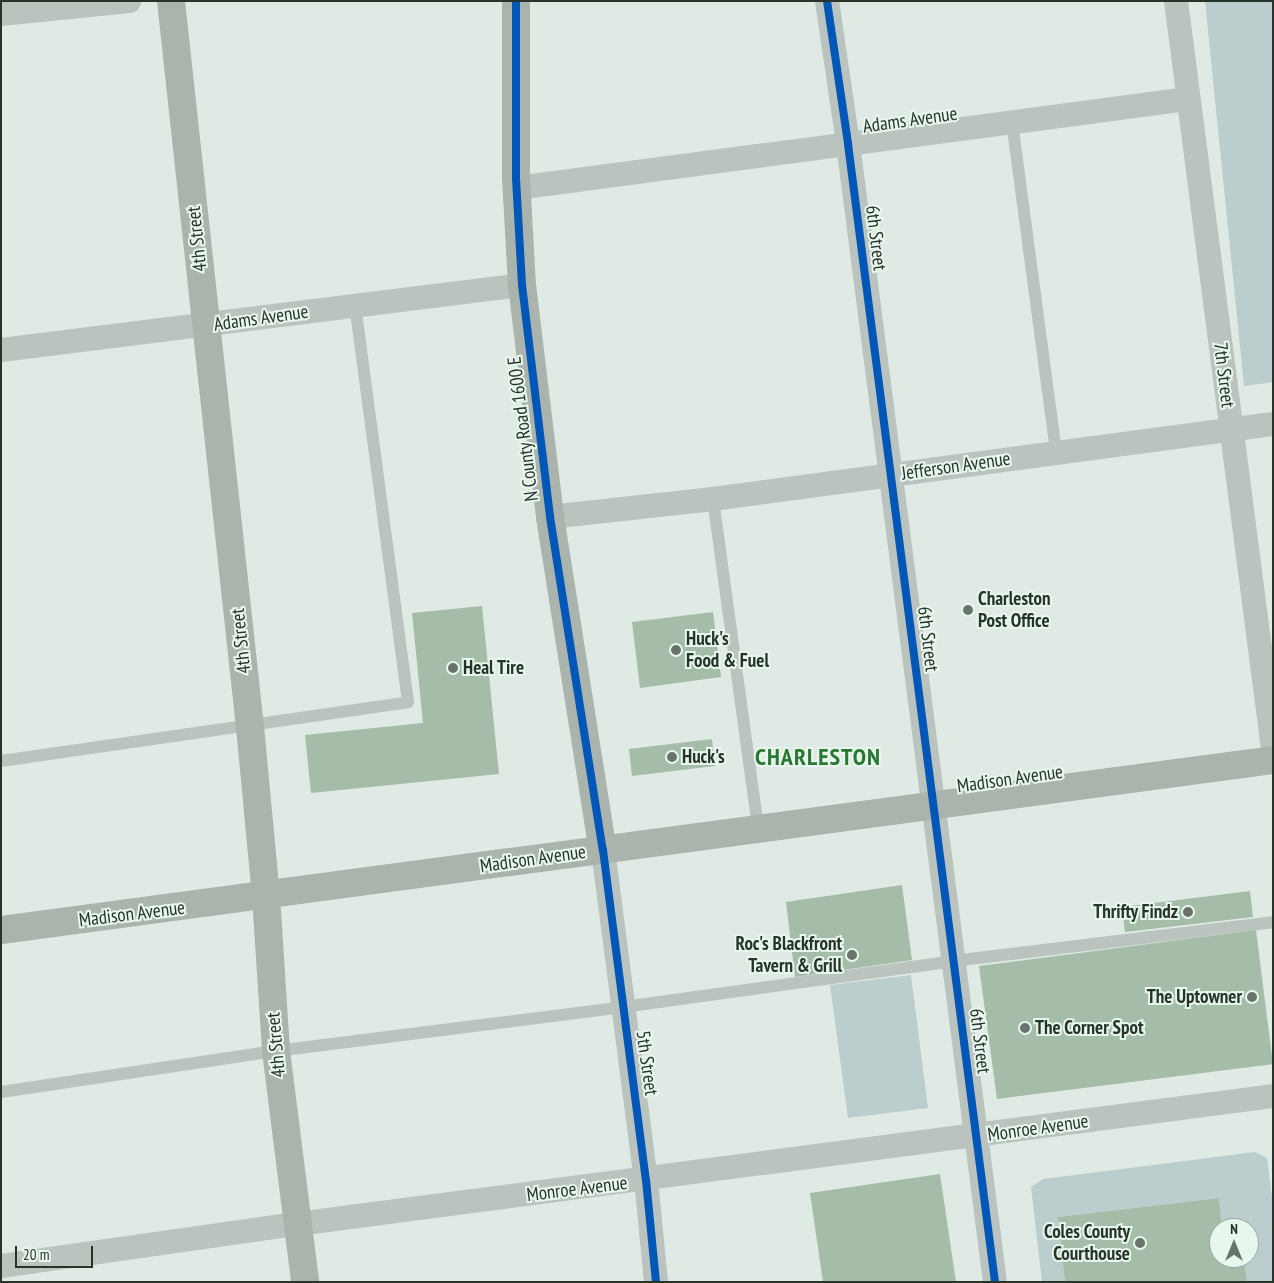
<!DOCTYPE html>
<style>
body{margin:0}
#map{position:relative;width:1274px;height:1283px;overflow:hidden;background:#e0eae5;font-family:"PT Sans Narrow",sans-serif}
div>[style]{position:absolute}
.green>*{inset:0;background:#bccdce}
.building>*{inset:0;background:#a4bca8}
.lane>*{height:12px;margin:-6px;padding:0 6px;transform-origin:6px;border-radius:6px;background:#bac3bd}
.street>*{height:24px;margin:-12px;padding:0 12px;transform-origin:12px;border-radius:12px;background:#bac3bd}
.secondary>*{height:28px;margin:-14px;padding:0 14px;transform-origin:14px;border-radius:14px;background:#aab4ad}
.cycleway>*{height:8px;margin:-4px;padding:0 4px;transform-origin:4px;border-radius:4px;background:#0057b8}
.dots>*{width:14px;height:14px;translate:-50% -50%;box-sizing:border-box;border:2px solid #e8f7ee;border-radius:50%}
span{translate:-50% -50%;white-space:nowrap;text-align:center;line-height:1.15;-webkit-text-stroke:4px #e8f7ee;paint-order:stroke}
.street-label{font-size:19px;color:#28332a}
.poi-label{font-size:19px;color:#28332a;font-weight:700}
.left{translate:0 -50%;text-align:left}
.right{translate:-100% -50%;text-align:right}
.district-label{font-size:24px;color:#2b7834;font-weight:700;letter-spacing:1px}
.frame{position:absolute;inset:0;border:2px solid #28332a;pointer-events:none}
.north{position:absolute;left:1209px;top:1218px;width:50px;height:50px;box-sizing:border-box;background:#e8f7ee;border:1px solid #9ba9a0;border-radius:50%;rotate:0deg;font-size:14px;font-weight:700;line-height:20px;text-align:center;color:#28332a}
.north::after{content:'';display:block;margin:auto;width:18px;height:22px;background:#68736b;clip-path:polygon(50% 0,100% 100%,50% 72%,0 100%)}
.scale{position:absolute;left:15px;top:1246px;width:78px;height:22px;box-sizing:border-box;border:2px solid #28332a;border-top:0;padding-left:6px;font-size:15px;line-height:18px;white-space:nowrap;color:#28332a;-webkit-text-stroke:4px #e8f7ee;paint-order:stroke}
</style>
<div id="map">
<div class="green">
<i style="clip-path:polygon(1205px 1px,1273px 1px,1273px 382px,1244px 386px)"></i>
<i style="clip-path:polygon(911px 975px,928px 1108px,848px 1118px,830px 985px)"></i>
<i style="clip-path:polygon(1255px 1152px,1267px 1158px,1273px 1205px,1273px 1282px,1247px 1282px,1244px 1258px,1249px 1258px,1249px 1228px,1222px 1228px,1219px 1198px,1058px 1217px,1065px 1282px,1042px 1282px,1031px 1187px,1043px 1179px)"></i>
</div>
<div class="building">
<i style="clip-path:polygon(482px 606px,499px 774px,311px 793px,305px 735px,423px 723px,412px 613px)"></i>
<i style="clip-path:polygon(713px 612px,721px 677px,640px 688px,632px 622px)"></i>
<i style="clip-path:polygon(712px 739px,715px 766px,632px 776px,629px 749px)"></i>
<i style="clip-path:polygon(902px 885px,912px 960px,795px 977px,786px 902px)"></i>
<i style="clip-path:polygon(1250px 891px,1253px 917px,1125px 932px,1122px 907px)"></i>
<i style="clip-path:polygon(1256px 930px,1273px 1064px,997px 1099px,979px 966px)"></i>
<i style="clip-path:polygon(940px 1174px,956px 1282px,823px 1282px,810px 1193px)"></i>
<i style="clip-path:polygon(1219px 1198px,1222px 1228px,1219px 1228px,1219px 1258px,1244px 1258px,1247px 1282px,1065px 1282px,1058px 1217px)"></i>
</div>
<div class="lane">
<i style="left:1012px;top:122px;width:334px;rotate:82.4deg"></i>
<i style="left:713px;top:499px;width:333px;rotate:82.2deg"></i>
<i style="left:1px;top:761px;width:411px;rotate:-8.2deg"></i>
<i style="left:408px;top:702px;width:401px;rotate:-97.6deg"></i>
<i style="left:1px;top:1092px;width:278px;rotate:-8.5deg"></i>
<i style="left:276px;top:1051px;width:350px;rotate:-7.2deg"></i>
<i style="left:623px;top:1007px;width:333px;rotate:-7.9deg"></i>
<i style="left:953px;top:961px;width:322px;rotate:-6.9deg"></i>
</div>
<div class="street">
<i style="left:827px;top:1px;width:145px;rotate:81.6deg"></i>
<i style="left:848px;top:144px;width:1147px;rotate:82.64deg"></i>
<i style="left:1176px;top:1px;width:754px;rotate:82.61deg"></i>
<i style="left:1px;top:14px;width:129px;rotate:-5.8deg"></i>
<i style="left:517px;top:188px;width:677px;rotate:-7.56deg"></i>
<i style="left:1px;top:350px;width:525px;rotate:-7.11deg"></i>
<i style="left:550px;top:517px;width:164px;rotate:-6.3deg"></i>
<i style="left:713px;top:499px;width:565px;rotate:-7.63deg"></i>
<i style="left:603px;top:850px;width:333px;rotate:82.6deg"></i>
<i style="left:646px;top:1180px;width:102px;rotate:84.4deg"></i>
<i style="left:1px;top:1266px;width:299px;rotate:-8.1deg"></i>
<i style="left:297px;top:1224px;width:984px;rotate:-7.47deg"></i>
</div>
<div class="secondary">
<i style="left:171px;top:1px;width:730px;rotate:83.79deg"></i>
<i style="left:250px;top:727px;width:170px;rotate:84.6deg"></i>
<i style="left:266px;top:896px;width:155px;rotate:86.3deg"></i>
<i style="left:276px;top:1051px;width:233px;rotate:82.8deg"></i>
<i style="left:516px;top:1px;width:177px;rotate:90deg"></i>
<i style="left:516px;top:178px;width:107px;rotate:86.8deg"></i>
<i style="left:522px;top:285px;width:234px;rotate:83.1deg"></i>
<i style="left:550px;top:517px;width:337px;rotate:81deg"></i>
<i style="left:1px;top:930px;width:1283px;rotate:-7.61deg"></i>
</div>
<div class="cycleway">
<i style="left:516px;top:1px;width:177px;rotate:90deg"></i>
<i style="left:516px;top:178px;width:107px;rotate:86.8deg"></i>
<i style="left:522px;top:285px;width:234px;rotate:83.1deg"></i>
<i style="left:550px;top:517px;width:337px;rotate:81deg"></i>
<i style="left:603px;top:850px;width:333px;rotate:82.6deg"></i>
<i style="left:646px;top:1180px;width:102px;rotate:84.4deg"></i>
<i style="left:827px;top:1px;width:145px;rotate:81.6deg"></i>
<i style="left:848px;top:144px;width:1147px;rotate:82.64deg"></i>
</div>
<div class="dots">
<i style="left:968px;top:610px;background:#68736b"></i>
<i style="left:676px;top:650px;background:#68736b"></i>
<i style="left:453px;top:668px;background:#68736b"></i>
<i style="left:672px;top:757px;background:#68736b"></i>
<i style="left:1188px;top:912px;background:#68736b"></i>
<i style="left:852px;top:955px;background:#68736b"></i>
<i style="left:1252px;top:997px;background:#68736b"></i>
<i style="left:1025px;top:1028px;background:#68736b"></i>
<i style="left:1140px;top:1243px;background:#68736b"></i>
</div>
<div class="street-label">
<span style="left:910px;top:120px;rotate:-8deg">Adams Avenue</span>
<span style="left:876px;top:238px;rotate:83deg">6th Street</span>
<span style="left:197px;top:239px;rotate:-96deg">4th Street</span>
<span style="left:261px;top:318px;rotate:-8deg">Adams Avenue</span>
<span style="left:1224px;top:375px;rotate:83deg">7th Street</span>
<span style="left:523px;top:429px;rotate:-97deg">N County Road 1600 E</span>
<span style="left:956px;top:466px;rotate:-8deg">Jefferson Avenue</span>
<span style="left:928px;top:639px;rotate:83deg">6th Street</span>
<span style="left:241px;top:641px;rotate:-96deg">4th Street</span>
<span style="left:1010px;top:779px;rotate:-8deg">Madison Avenue</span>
<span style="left:533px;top:859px;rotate:-8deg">Madison Avenue</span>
<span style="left:132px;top:914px;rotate:-7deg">Madison Avenue</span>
<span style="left:980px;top:1041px;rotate:83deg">6th Street</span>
<span style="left:276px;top:1045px;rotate:-95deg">4th Street</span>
<span style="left:647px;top:1063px;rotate:82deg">5th Street</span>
<span style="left:1038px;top:1128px;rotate:-8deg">Monroe Avenue</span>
<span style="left:577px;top:1189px;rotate:-7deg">Monroe Avenue</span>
</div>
<div class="poi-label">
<span class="left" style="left:978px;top:610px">Charleston<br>Post Office</span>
<span class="left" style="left:686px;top:650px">Huck's<br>Food &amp; Fuel</span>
<span class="left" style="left:463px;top:668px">Heal Tire</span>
<span class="left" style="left:682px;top:757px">Huck's</span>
<span class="right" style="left:1178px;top:912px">Thrifty Findz</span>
<span class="right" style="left:842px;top:955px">Roc's Blackfront<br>Tavern &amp; Grill</span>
<span class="right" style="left:1242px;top:997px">The Uptowner</span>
<span class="left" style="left:1035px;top:1028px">The Corner Spot</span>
<span class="right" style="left:1130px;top:1243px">Coles County<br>Courthouse</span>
</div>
<div class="district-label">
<span style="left:818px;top:757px">CHARLESTON</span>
</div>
<div class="frame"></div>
<div class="north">N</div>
<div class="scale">20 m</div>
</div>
